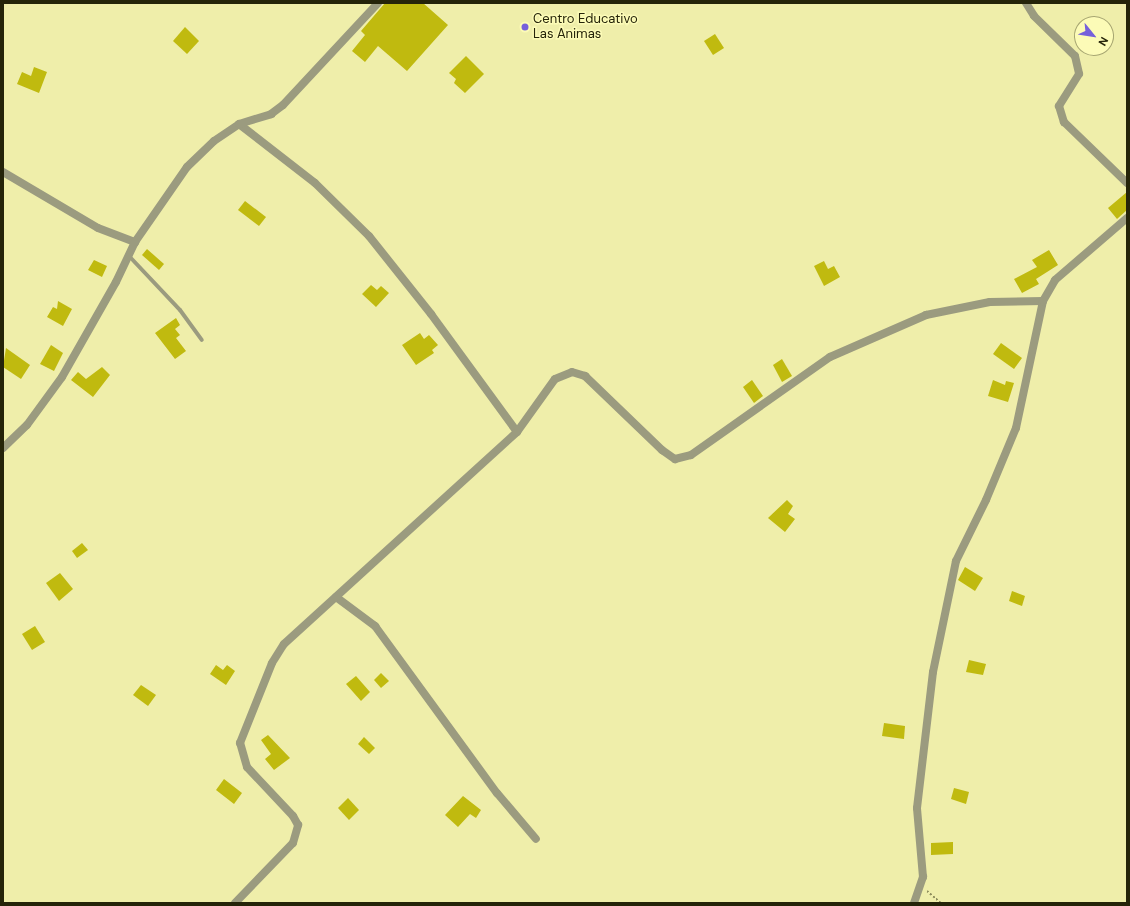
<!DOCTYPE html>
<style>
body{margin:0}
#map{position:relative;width:1130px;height:906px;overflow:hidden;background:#efeeaa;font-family:"DM Sans",sans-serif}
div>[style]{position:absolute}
.building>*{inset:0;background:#c0ba0f}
.path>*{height:2px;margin-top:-1px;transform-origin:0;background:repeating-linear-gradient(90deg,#908f5e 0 2px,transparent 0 4px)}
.service>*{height:4px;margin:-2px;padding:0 2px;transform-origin:2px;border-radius:2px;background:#9b9b7f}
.minor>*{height:8px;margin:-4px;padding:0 4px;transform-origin:4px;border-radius:4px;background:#9b9b7f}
.dots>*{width:11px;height:11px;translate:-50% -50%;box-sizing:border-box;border:2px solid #fcfbb7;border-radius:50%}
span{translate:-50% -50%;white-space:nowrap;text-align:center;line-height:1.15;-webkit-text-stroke:3px #fcfbb7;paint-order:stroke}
.poi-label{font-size:13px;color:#252409}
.left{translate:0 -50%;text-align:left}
.frame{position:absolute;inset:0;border:4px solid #252409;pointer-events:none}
.north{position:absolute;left:1074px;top:16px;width:40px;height:40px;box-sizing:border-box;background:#fcfbb7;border:1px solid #a6a571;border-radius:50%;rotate:120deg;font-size:11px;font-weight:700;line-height:16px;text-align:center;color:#252409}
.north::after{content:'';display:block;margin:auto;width:14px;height:18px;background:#7660db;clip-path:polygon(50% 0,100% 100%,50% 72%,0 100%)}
</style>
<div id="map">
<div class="building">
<i style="clip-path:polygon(385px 3px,423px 3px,448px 25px,407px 71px,378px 46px,365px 62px,352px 51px,365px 35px,361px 31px)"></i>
<i style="clip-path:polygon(185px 27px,199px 41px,187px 54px,173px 41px)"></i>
<i style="clip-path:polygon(715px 34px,724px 48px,713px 55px,704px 41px)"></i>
<i style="clip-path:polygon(466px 56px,484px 74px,465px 93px,454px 83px,456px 79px,449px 73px)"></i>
<i style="clip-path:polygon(34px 67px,47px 72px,39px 93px,17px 84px,22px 72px,31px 76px)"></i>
<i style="clip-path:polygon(1127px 192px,1127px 210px,1117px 219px,1108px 208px)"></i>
<i style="clip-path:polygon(245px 201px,266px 217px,259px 226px,238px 210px)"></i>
<i style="clip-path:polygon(147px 249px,164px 264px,159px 270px,142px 255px)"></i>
<i style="clip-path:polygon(1049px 250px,1058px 265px,1036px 279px,1039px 284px,1022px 293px,1014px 279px,1037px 267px,1032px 260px)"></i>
<i style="clip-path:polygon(94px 260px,107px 266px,102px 277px,88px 270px)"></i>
<i style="clip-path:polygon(824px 261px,828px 269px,834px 266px,840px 277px,824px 286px,814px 266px)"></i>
<i style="clip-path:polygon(371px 285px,377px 290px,381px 286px,389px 293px,376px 307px,362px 294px)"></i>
<i style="clip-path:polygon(58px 301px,72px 309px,63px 326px,47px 317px,53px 307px,57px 309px)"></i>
<i style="clip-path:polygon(176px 318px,180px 325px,175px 329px,180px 335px,176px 338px,186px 351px,175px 359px,155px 333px)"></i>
<i style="clip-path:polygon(420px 333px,424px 339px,429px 335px,438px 345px,432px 350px,434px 353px,416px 365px,402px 345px)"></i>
<i style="clip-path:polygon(1001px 343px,1022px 358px,1014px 369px,993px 354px)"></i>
<i style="clip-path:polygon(51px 345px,63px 353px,54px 371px,40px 364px)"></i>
<i style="clip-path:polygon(6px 348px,30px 365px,21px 379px,3px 367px)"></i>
<i style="clip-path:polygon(782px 359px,792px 376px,782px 382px,773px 365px)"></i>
<i style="clip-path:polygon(102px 367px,110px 375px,93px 397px,71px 380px,78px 372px,86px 379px)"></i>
<i style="clip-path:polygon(752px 380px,763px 396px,754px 403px,743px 387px)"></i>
<i style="clip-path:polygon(993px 380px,1005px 385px,1006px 381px,1014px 383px,1008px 402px,988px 396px)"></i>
<i style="clip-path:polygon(787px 500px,793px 506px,788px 514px,795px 519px,785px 532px,768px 518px)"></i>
<i style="clip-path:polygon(82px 543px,88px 550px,77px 558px,72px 551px)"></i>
<i style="clip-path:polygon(965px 567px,983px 578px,975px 591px,958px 580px)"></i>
<i style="clip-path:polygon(60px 573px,73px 589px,59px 601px,46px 583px)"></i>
<i style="clip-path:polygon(1012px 591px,1025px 596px,1022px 606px,1009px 601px)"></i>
<i style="clip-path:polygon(35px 626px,45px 642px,32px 650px,22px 634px)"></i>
<i style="clip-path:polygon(969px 660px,986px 664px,983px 675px,966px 672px)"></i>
<i style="clip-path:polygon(216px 665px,223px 670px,227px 665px,235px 671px,226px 685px,210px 674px)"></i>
<i style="clip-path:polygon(381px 673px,389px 681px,381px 688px,374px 680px)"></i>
<i style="clip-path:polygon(356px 676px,370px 692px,361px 701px,346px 684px)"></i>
<i style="clip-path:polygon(141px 685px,156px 695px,148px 706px,133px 695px)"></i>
<i style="clip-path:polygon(884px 723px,905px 726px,904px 739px,882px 736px)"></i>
<i style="clip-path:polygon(268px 735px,290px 758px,274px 770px,265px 759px,271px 754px,261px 740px)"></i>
<i style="clip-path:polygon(364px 737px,375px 748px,369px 754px,358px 744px)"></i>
<i style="clip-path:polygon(224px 779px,242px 793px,234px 804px,216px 790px)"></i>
<i style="clip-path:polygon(954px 788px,969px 792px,966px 804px,951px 799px)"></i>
<i style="clip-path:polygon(463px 796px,481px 810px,476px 818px,470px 814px,458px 827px,445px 815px)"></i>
<i style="clip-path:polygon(348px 798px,359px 810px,349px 820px,338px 808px)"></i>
<i style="clip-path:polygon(953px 842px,953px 854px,931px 855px,931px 843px)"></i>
</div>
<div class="path">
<i style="left:927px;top:891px;width:18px;rotate:41deg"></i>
</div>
<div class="service">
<i style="left:129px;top:256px;width:74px;rotate:46.6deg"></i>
<i style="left:180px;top:310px;width:37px;rotate:54deg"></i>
</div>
<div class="minor">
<i style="left:1026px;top:3px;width:15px;rotate:58deg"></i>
<i style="left:1034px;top:16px;width:57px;rotate:44.3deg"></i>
<i style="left:1075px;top:56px;width:18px;rotate:77deg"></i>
<i style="left:1079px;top:74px;width:38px;rotate:122deg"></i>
<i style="left:1059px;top:106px;width:17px;rotate:73deg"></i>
<i style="left:1064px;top:122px;width:88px;rotate:44.1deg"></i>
<i style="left:239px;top:124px;width:96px;rotate:37.8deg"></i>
<i style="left:315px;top:183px;width:76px;rotate:44.5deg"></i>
<i style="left:369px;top:236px;width:100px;rotate:51.5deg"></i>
<i style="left:431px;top:314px;width:146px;rotate:53.9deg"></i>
<i style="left:3px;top:172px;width:110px;rotate:30.5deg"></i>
<i style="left:98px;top:228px;width:40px;rotate:21deg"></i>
<i style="left:135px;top:242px;width:91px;rotate:-55.3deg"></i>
<i style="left:187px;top:167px;width:37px;rotate:-44deg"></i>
<i style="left:214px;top:141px;width:30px;rotate:-34deg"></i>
<i style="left:239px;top:124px;width:34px;rotate:-17deg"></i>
<i style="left:271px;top:114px;width:15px;rotate:-37deg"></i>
<i style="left:283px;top:105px;width:139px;rotate:-47deg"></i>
<i style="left:3px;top:448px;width:33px;rotate:-44deg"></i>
<i style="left:27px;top:425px;width:59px;rotate:-53.9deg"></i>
<i style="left:62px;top:377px;width:109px;rotate:-60.4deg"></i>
<i style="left:116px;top:282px;width:44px;rotate:-64.6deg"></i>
<i style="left:336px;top:597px;width:49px;rotate:36.6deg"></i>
<i style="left:375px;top:626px;width:207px;rotate:53.9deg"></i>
<i style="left:497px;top:793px;width:60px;rotate:49.7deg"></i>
<i style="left:235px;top:903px;width:83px;rotate:-46deg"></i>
<i style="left:293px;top:843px;width:19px;rotate:-74deg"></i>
<i style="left:298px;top:825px;width:10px;rotate:-119deg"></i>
<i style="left:293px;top:816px;width:67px;rotate:-133.2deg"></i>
<i style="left:247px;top:767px;width:25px;rotate:-106deg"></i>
<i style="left:240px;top:743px;width:86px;rotate:-68.2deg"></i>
<i style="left:272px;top:663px;width:22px;rotate:-58deg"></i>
<i style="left:284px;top:644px;width:315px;rotate:-42.3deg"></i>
<i style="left:517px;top:432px;width:65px;rotate:-54.4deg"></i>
<i style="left:555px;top:379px;width:18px;rotate:-22deg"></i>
<i style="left:572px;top:372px;width:14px;rotate:17deg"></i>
<i style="left:585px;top:376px;width:107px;rotate:43.9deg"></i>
<i style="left:662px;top:450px;width:16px;rotate:35deg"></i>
<i style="left:675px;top:459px;width:16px;rotate:-14deg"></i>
<i style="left:691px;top:455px;width:170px;rotate:-35.2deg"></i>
<i style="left:830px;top:357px;width:105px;rotate:-23.6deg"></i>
<i style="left:926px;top:315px;width:65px;rotate:-11.5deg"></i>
<i style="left:990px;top:302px;width:53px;rotate:-1.1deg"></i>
<i style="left:914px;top:903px;width:28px;rotate:-71deg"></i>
<i style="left:923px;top:877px;width:69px;rotate:-95deg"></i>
<i style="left:917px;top:808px;width:137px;rotate:-83.3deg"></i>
<i style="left:933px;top:672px;width:113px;rotate:-78.3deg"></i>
<i style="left:956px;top:561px;width:68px;rotate:-63.8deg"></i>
<i style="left:986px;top:500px;width:78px;rotate:-67.4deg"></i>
<i style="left:1016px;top:428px;width:130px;rotate:-78deg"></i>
<i style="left:1043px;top:301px;width:24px;rotate:-60deg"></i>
<i style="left:1055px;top:280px;width:95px;rotate:-40.7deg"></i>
</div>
<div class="dots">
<i style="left:525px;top:27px;background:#7660db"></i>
</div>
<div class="poi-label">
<span class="left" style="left:533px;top:27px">Centro Educativo<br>Las Animas</span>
</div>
<div class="frame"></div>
<div class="north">N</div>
</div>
